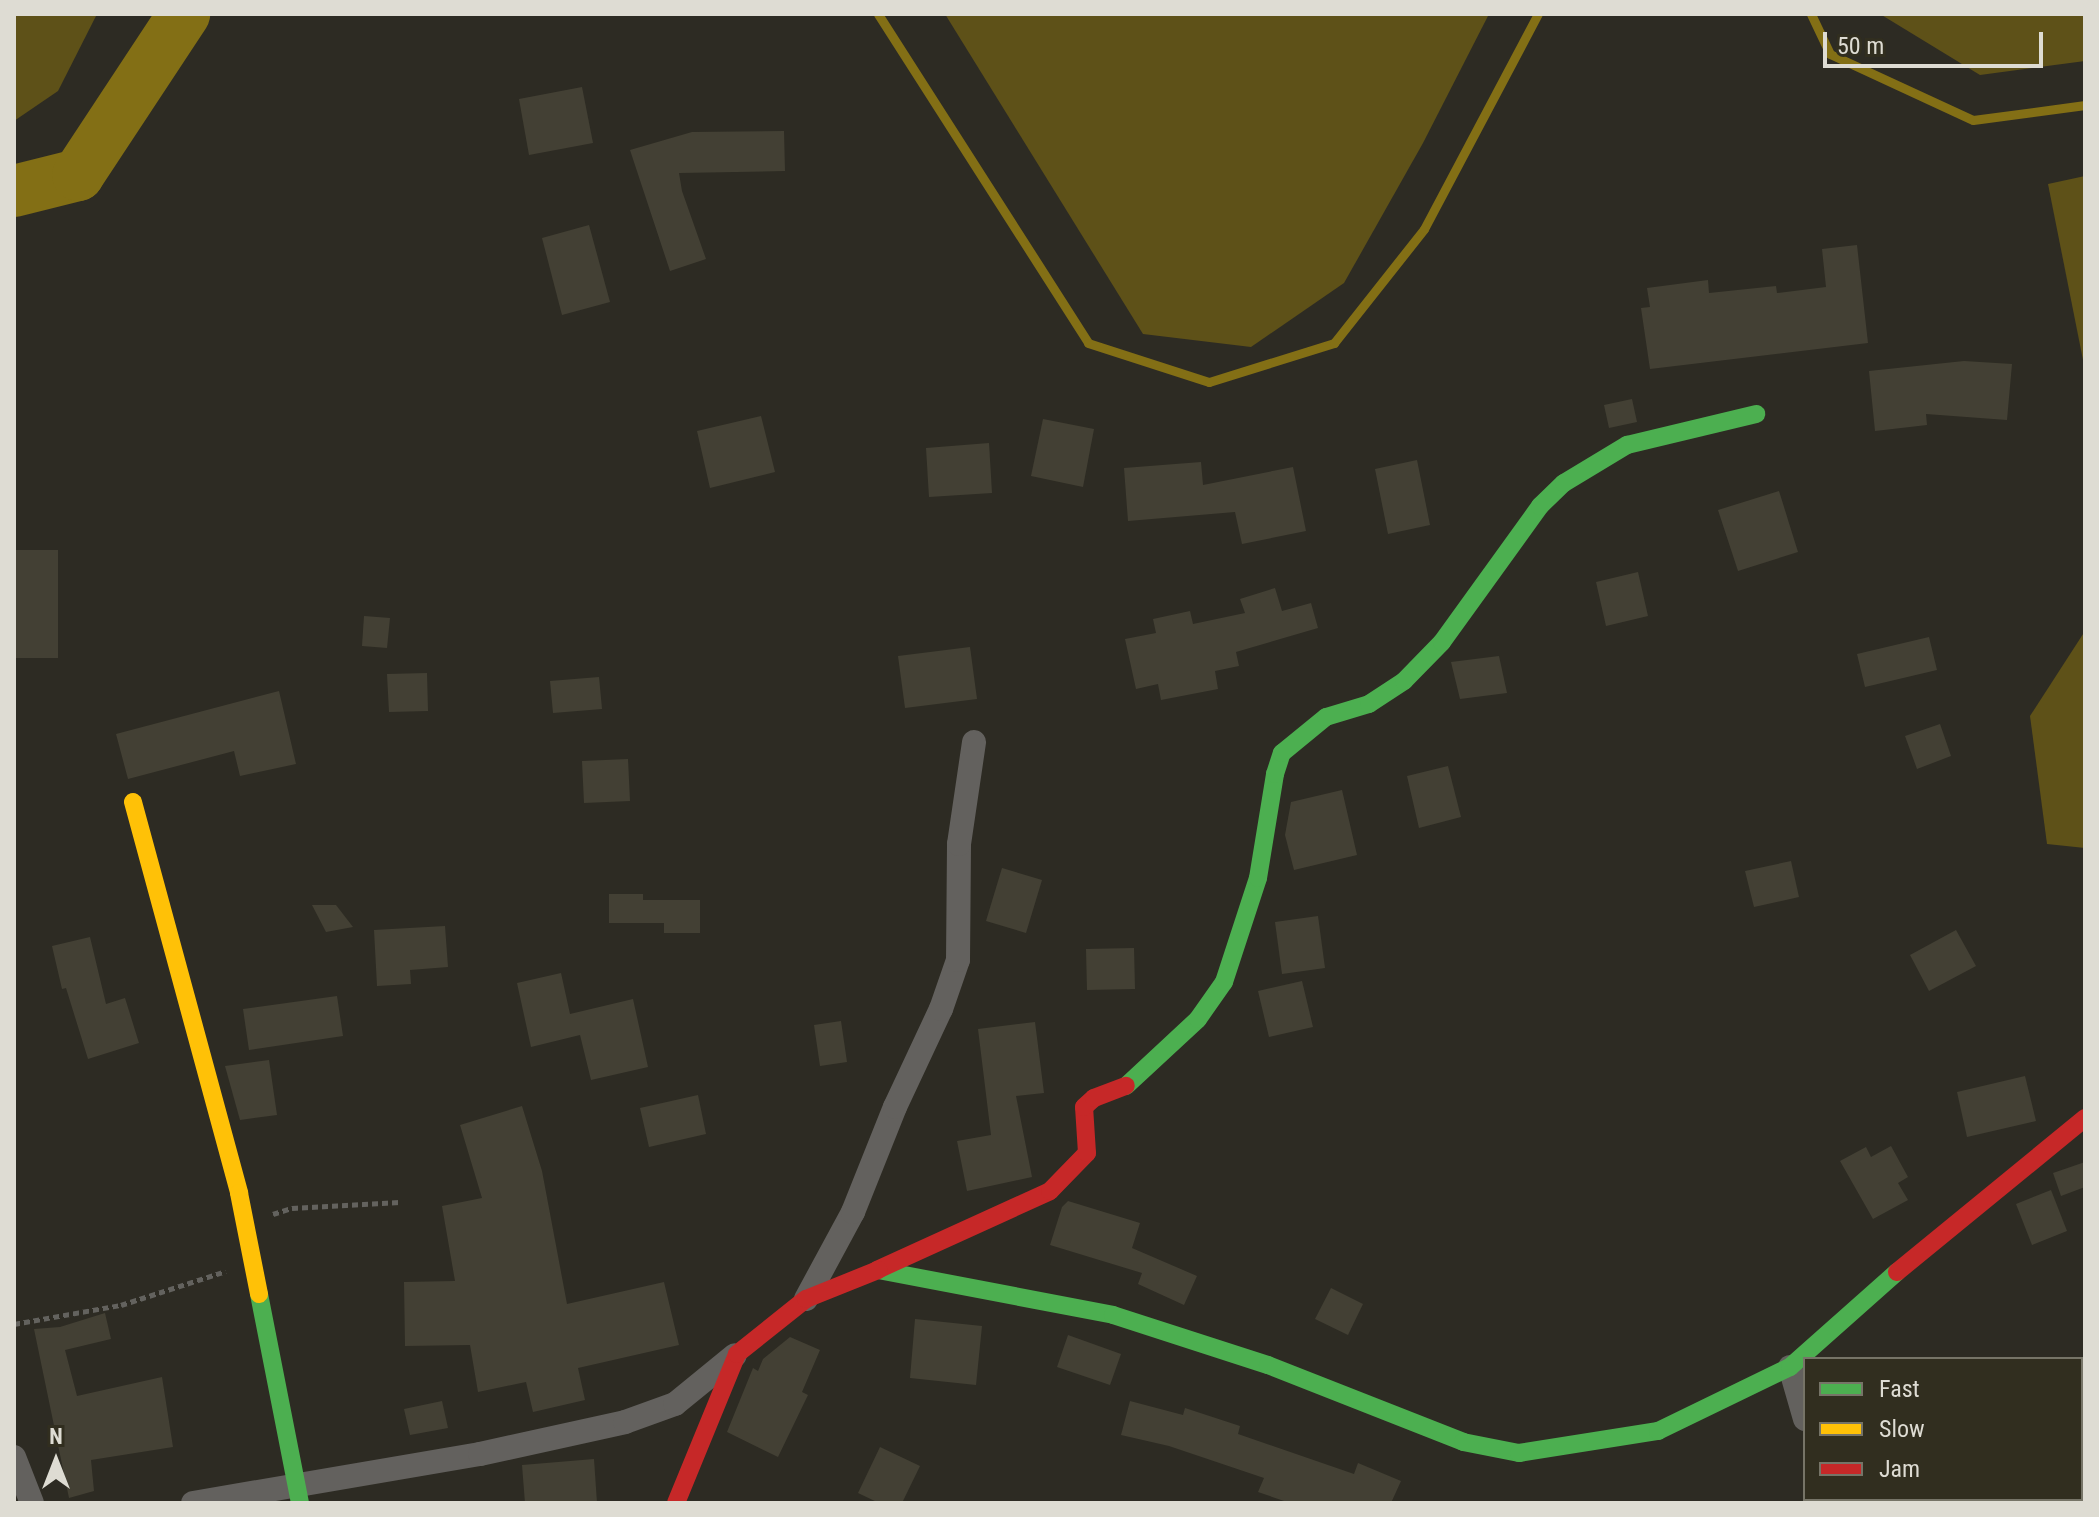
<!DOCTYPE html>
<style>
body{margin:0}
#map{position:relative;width:2099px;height:1517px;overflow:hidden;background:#2d2b23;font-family:"Roboto Condensed",sans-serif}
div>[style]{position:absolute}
.green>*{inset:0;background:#5e5118}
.stream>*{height:9px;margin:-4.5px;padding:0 4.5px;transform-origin:4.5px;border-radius:4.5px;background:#836f15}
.river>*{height:52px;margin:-26px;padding:0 26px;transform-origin:26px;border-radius:26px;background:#836f15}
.building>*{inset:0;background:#434034}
.path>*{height:5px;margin-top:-2.5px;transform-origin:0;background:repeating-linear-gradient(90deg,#63625e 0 6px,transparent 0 10px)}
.street>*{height:24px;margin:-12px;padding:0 12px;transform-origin:12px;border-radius:12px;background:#63615e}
.fast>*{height:18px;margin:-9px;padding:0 9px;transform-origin:9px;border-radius:9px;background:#4caf50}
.slow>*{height:18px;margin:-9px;padding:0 9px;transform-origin:9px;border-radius:9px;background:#ffc107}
.jam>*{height:18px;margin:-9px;padding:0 9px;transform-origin:9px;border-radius:9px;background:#c62828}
span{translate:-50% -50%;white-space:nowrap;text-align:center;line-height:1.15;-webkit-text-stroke:7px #312e1f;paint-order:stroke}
.frame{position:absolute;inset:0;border:16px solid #dedcd3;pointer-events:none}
.legend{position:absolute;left:1803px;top:1357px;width:280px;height:144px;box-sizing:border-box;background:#312e1f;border:2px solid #767467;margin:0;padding:10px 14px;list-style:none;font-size:24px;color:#dedcd3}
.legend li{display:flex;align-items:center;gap:16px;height:40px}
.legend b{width:40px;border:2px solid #767467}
.north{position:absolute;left:16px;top:1421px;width:80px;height:80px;-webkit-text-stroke:6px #312e1f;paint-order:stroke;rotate:0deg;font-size:22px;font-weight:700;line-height:32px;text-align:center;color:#dedcd3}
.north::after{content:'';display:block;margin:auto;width:28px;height:36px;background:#dedcd3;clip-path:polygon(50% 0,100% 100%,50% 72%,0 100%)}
.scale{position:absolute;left:1823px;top:32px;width:220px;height:36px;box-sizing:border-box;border:4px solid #dedcd3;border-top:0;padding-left:10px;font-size:24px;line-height:28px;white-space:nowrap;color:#dedcd3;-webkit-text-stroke:6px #312e1f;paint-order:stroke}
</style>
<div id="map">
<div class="green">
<i style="clip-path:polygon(14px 14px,97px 14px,58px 91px,14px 121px)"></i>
<i style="clip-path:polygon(945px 14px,1489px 14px,1423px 143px,1344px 283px,1251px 347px,1143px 334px)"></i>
<i style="clip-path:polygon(1880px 14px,2085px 14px,2085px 61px,1980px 75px)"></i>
<i style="clip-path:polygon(2085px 176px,2085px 370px,2048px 184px)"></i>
<i style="clip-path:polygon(2085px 631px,2085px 848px,2047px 844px,2030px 716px)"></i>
</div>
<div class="stream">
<i style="left:878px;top:14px;width:390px;rotate:57.4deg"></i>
<i style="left:1088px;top:343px;width:127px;rotate:17.9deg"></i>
<i style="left:1209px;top:382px;width:131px;rotate:-17.3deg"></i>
<i style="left:1334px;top:343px;width:145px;rotate:-51.7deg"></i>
<i style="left:1424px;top:229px;width:243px;rotate:-62.1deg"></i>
<i style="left:1811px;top:14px;width:44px;rotate:64.6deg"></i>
<i style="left:1830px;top:54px;width:157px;rotate:24.8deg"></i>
<i style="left:1973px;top:120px;width:113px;rotate:-7.6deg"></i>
</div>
<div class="river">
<i style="left:14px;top:191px;width:66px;rotate:-14deg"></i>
<i style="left:78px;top:175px;width:193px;rotate:-56.6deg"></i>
</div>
<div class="building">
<i style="clip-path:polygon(582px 87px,593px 143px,529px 155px,519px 99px)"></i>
<i style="clip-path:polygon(784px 131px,785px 171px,679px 173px,682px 191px,706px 259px,670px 271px,630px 150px,692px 132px)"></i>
<i style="clip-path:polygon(589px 225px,610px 302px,562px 315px,542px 238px)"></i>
<i style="clip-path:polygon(1857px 245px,1868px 343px,1650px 369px,1641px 308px,1650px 307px,1647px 288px,1708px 280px,1709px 293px,1776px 286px,1777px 293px,1826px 287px,1822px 249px)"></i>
<i style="clip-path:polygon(1964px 361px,2012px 364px,2007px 420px,1926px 414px,1927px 425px,1875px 431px,1869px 371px)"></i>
<i style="clip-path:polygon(1632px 399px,1637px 422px,1609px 428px,1604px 405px)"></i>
<i style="clip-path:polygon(761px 416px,775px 472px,710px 488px,697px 431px)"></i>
<i style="clip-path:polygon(1043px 419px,1094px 429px,1083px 487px,1031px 476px)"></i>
<i style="clip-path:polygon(989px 443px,992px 493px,929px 497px,926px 448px)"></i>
<i style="clip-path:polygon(1417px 460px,1430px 525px,1388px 534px,1375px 469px)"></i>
<i style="clip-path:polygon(1201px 462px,1203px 485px,1293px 467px,1306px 531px,1242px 544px,1235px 512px,1128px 521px,1124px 468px)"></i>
<i style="clip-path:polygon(1779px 491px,1798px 552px,1738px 571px,1718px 510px)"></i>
<i style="clip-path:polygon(14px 550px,58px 550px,58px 658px,14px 658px)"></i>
<i style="clip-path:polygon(1638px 572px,1648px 616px,1606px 626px,1596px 582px)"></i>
<i style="clip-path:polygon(1275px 588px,1282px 611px,1311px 603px,1318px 628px,1236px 652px,1239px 666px,1215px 671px,1218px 689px,1161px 700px,1158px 684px,1136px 689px,1125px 639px,1156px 633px,1153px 619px,1190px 611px,1193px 624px,1245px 613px,1240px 599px)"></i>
<i style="clip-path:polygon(364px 616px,390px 618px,387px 648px,362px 646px)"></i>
<i style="clip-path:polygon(1929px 637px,1937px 670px,1865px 687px,1857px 654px)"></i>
<i style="clip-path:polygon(970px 647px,977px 699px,905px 708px,898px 656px)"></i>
<i style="clip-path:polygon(1499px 656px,1507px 693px,1460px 699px,1451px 662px)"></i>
<i style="clip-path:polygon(427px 673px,428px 711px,389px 712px,387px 674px)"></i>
<i style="clip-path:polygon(599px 677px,602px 709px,553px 713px,550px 681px)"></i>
<i style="clip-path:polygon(279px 691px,296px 764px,240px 776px,234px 751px,128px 779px,116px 734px)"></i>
<i style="clip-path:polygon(1940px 724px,1951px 756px,1917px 769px,1905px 736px)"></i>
<i style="clip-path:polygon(628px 759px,630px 801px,584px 803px,582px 761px)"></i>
<i style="clip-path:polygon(1448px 766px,1461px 817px,1419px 828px,1407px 776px)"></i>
<i style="clip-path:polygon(1342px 790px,1357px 855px,1294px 870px,1285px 835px,1291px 802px)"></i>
<i style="clip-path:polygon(1791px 861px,1799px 897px,1754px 907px,1745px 871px)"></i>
<i style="clip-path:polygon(1002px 868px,1042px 880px,1026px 933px,986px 921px)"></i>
<i style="clip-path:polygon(609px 894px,643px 894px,643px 900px,700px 900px,700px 933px,664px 933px,664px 923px,609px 923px)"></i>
<i style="clip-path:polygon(312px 905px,336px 905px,353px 927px,326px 932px)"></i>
<i style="clip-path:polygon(1318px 916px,1325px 968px,1282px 974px,1275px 922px)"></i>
<i style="clip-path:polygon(445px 926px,448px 967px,410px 970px,411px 984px,377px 986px,374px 930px)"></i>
<i style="clip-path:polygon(1956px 930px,1976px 966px,1929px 991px,1910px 955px)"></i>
<i style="clip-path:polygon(90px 937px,106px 1004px,125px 998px,139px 1043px,88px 1059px,66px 988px,62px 989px,52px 946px)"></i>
<i style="clip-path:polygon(1134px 948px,1135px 989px,1087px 990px,1086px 949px)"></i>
<i style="clip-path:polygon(561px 973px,570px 1014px,633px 999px,648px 1067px,591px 1080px,580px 1035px,531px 1047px,517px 983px)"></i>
<i style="clip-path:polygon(1302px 981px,1313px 1027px,1269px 1037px,1258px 991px)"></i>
<i style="clip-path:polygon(337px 996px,343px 1036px,249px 1050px,243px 1009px)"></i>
<i style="clip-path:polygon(841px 1021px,847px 1062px,820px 1066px,814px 1025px)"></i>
<i style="clip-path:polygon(1035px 1022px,1044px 1093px,1016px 1096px,1032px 1177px,967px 1191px,957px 1141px,991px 1135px,978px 1029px)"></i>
<i style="clip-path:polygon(269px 1060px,277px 1115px,240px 1120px,225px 1066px)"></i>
<i style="clip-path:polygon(2025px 1076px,2036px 1121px,1967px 1137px,1957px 1092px)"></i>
<i style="clip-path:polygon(698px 1095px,706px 1134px,649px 1147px,640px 1108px)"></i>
<i style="clip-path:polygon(522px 1106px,542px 1171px,567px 1304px,664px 1282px,679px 1345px,578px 1368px,585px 1400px,533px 1412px,526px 1382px,478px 1392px,470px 1345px,405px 1346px,404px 1282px,455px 1281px,442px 1206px,482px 1198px,460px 1125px)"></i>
<i style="clip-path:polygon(1891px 1146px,1908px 1177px,1898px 1183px,1908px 1200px,1873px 1219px,1840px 1161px,1866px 1147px,1871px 1157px)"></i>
<i style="clip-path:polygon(2085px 1162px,2085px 1187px,2061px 1196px,2053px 1173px)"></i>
<i style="clip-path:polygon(2051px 1190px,2067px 1231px,2032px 1245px,2016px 1204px)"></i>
<i style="clip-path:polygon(1068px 1201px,1140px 1223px,1132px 1248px,1197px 1276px,1184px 1305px,1138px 1284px,1142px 1273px,1050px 1245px,1062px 1207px)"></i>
<i style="clip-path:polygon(1331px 1288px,1363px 1304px,1348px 1335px,1315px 1319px)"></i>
<i style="clip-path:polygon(105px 1313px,111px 1339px,65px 1350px,77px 1396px,162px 1377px,173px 1447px,91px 1460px,94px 1491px,69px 1498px,34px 1329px,60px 1327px)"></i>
<i style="clip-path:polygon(915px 1319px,982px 1326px,976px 1385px,910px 1378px)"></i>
<i style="clip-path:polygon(1068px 1335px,1121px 1354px,1110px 1385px,1057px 1367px)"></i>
<i style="clip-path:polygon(790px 1337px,820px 1350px,802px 1392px,808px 1395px,778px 1457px,727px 1432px,753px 1368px,758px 1371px,763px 1359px)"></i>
<i style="clip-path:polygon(442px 1401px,448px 1428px,410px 1435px,404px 1409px)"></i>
<i style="clip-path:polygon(1130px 1401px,1183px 1415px,1185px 1408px,1240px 1426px,1238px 1434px,1354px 1474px,1358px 1463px,1401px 1481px,1391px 1503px,1290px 1503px,1258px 1492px,1264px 1478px,1169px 1446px,1121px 1435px)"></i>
<i style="clip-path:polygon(880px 1447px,920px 1466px,902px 1503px,879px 1503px,858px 1493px)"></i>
<i style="clip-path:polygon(594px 1459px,597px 1503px,525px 1503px,522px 1465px)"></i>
</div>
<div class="path">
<i style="left:273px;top:1214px;width:20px;rotate:-18deg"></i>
<i style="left:292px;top:1208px;width:108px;rotate:-3.2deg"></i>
<i style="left:14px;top:1324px;width:109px;rotate:-10.1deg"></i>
<i style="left:121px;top:1305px;width:110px;rotate:-17.9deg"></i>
</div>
<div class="street">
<i style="left:806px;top:1299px;width:99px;rotate:-61.6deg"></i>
<i style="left:853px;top:1212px;width:113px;rotate:-68.2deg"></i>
<i style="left:895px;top:1107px;width:108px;rotate:-64.9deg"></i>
<i style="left:941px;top:1009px;width:52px;rotate:-70.9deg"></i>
<i style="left:958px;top:960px;width:116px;rotate:-89.5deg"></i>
<i style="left:959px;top:844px;width:103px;rotate:-81.6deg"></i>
<i style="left:1790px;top:1367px;width:54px;rotate:73.9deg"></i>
<i style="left:14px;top:1457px;width:49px;rotate:68.6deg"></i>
<i style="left:1824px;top:1499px;width:4px;rotate:90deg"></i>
<i style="left:193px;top:1503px;width:291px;rotate:-9.7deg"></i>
<i style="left:480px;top:1454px;width:148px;rotate:-12.4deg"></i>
<i style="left:625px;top:1422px;width:53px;rotate:-19.8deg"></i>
<i style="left:675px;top:1404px;width:77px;rotate:-39.2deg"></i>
</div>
<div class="fast">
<i style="left:1126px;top:1086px;width:98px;rotate:-42.9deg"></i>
<i style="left:1198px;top:1019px;width:45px;rotate:-54.9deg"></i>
<i style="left:1224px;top:982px;width:109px;rotate:-71.9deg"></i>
<i style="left:1258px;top:878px;width:105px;rotate:-80.7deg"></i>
<i style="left:1275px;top:774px;width:22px;rotate:-72deg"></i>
<i style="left:1282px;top:753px;width:57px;rotate:-39.3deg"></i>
<i style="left:1326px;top:717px;width:45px;rotate:-16.8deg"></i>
<i style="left:1369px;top:704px;width:42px;rotate:-33.3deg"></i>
<i style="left:1404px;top:681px;width:54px;rotate:-45.7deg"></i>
<i style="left:1442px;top:642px;width:168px;rotate:-54.2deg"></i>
<i style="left:1540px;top:506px;width:33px;rotate:-44deg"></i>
<i style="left:1564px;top:483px;width:74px;rotate:-31.1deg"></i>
<i style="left:1627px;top:445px;width:133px;rotate:-13.5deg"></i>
<i style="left:878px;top:1270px;width:239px;rotate:10.8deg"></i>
<i style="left:1113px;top:1315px;width:163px;rotate:17.9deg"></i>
<i style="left:1268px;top:1365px;width:210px;rotate:21.5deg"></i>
<i style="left:1463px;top:1442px;width:57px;rotate:11.1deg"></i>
<i style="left:1519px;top:1453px;width:141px;rotate:-9deg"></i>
<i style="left:1658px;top:1431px;width:147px;rotate:-25.9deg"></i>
<i style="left:1790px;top:1367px;width:143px;rotate:-41.6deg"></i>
<i style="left:259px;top:1294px;width:213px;rotate:78.9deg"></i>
</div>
<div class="slow">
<i style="left:133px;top:802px;width:405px;rotate:74.8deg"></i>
<i style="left:239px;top:1193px;width:103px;rotate:78.8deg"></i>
</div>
<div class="jam">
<i style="left:877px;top:1270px;width:190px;rotate:-24.5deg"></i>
<i style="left:1050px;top:1191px;width:53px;rotate:-45.8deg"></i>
<i style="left:1087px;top:1153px;width:46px;rotate:-93.7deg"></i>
<i style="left:1084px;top:1107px;width:13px;rotate:-42deg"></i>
<i style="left:1094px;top:1098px;width:34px;rotate:-21deg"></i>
<i style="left:1897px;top:1272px;width:243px;rotate:-39.3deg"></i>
<i style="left:676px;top:1503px;width:161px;rotate:-67.7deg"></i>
<i style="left:737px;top:1354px;width:88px;rotate:-38.6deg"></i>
<i style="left:806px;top:1299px;width:78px;rotate:-21.9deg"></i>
</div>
<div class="frame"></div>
<ul class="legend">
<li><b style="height:10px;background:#4caf50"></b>Fast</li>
<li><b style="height:10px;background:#ffc107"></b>Slow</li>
<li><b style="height:10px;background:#c62828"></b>Jam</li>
</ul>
<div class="north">N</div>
<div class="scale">50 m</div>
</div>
